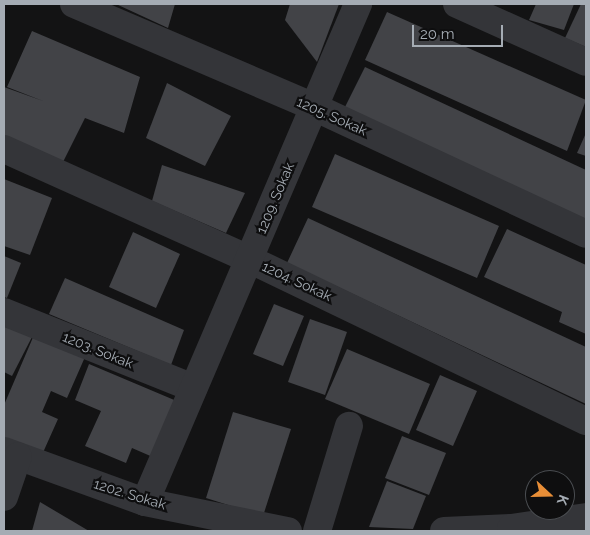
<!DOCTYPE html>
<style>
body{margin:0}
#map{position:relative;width:590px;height:535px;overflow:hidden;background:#131314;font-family:Raleway,sans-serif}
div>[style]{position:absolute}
.building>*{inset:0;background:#424347}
.street>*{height:28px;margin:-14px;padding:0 14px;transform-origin:14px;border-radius:14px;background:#343539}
span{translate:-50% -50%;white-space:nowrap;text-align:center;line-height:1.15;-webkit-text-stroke:4.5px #0e0e0f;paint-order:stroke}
.street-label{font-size:14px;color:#a5acb4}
.frame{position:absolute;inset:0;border:5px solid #a5acb4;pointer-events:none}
.north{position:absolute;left:525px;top:470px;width:50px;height:50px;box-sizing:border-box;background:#0e0e0f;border:1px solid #4a4d51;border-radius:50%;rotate:111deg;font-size:14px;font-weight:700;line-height:20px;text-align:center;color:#a5acb4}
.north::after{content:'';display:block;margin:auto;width:18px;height:22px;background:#e88e37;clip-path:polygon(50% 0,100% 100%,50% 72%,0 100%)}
.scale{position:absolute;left:412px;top:25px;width:91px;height:22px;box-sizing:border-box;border:2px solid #a5acb4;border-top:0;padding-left:6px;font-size:15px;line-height:18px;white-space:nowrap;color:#a5acb4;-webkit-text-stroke:4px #0e0e0f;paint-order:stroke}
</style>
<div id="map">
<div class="building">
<i style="clip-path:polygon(116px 4px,175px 4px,168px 28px)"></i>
<i style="clip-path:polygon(290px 4px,339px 4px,317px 62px,285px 20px)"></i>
<i style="clip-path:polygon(536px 4px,574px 4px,564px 30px,529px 20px)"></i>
<i style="clip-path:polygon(581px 4px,586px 4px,586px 47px,565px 38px)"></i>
<i style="clip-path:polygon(387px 12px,586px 100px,567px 151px,365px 60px)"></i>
<i style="clip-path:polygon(32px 31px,140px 77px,124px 133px,85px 118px,63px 162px,4px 137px,4px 87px,43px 101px,7px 87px)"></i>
<i style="clip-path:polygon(365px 67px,586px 170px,586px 223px,343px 111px)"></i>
<i style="clip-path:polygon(167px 83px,231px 116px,205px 166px,146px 138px)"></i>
<i style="clip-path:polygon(586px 133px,586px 156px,577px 153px)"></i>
<i style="clip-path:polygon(335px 154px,499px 226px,477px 278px,312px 207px)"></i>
<i style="clip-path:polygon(162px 165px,245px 193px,226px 233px,152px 201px)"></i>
<i style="clip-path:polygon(4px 179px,52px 198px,30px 255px,4px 246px)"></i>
<i style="clip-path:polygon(308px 218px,586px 347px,586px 404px,287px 263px)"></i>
<i style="clip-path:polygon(507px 229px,586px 265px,586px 334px,559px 322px,562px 312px,484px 277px)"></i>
<i style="clip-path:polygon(133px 232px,180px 254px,156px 308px,109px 287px)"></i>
<i style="clip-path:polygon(4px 256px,21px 263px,7px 298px,4px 297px)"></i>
<i style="clip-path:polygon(65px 278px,184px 330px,171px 365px,49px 314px)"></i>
<i style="clip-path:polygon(274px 304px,304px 316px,283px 366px,253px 354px)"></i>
<i style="clip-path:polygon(310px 319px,347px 332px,325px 395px,288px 382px)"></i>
<i style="clip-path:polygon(4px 321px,33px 335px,12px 376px,4px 372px)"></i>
<i style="clip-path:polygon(34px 335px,85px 357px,67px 398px,51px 391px,42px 412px,58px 419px,41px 457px,4px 441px,4px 405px)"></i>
<i style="clip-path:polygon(347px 349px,430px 384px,409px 434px,325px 399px)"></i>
<i style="clip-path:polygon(89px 364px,179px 402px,155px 458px,132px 448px,126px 463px,85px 446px,101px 411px,75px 400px)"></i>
<i style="clip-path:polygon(440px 375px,477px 391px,453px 446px,416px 430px)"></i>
<i style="clip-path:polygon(233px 412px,291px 429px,263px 516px,206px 498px)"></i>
<i style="clip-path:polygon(402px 436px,446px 453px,429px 495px,385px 478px)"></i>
<i style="clip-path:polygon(387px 481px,426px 496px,413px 529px,369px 527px)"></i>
<i style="clip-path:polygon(40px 502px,89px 531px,32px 531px)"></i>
</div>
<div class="street">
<i style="left:74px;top:4px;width:261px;rotate:23.2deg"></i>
<i style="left:314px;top:107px;width:300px;rotate:25deg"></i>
<i style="left:457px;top:4px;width:141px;rotate:24.2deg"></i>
<i style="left:4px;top:149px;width:269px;rotate:24.2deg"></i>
<i style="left:249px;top:259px;width:374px;rotate:25.7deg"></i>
<i style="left:4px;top:312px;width:204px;rotate:21.9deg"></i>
<i style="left:4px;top:451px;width:150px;rotate:19.9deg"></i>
<i style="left:145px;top:502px;width:146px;rotate:11.5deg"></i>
<i style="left:4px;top:497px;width:43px;rotate:-71.1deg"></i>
<i style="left:145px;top:502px;width:542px;rotate:-66.84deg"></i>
<i style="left:317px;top:531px;width:110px;rotate:-73.1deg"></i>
<i style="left:444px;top:531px;width:67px;rotate:-2.6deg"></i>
<i style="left:511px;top:528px;width:76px;rotate:-8.3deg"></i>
</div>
<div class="street-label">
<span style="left:332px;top:116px;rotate:24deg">1205. Sokak</span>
<span style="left:275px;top:198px;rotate:-67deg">1209. Sokak</span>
<span style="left:297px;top:281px;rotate:25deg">1204. Sokak</span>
<span style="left:98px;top:350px;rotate:22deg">1203. Sokak</span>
<span style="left:130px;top:494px;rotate:17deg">1202. Sokak</span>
</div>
<div class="frame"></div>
<div class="north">K</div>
<div class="scale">20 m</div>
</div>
